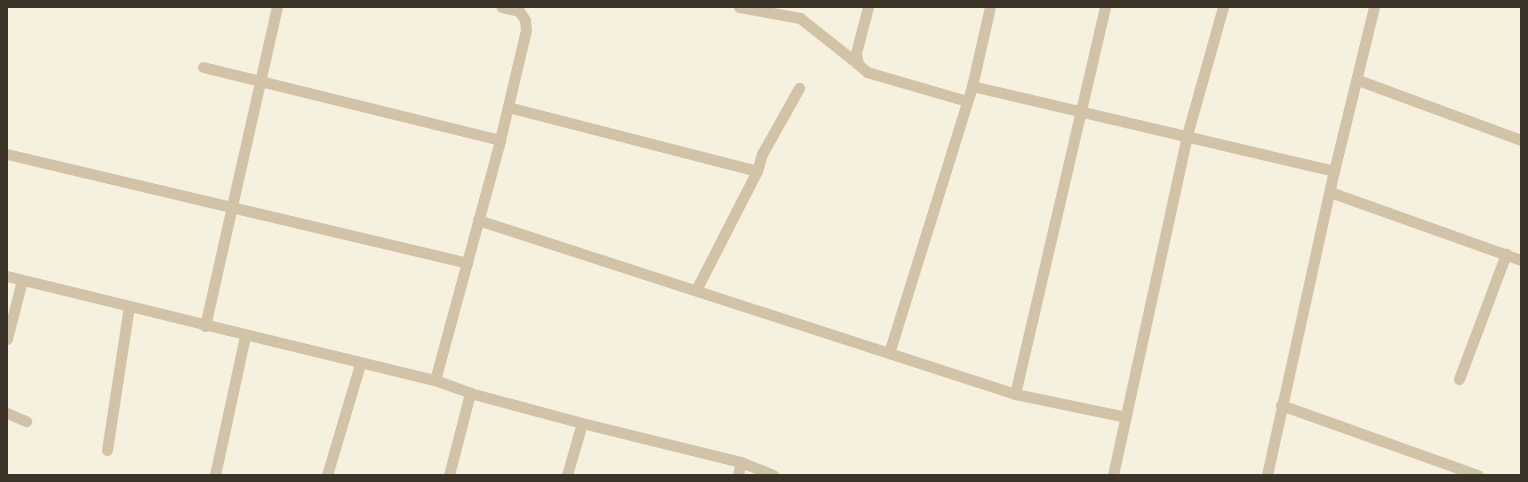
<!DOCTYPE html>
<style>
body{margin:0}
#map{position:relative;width:1528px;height:482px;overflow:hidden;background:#f6f0df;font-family:"DejaVu Sans",sans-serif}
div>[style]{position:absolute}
.minor>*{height:11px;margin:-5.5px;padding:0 5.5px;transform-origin:5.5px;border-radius:5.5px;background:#d0c3a8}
.tertiary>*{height:11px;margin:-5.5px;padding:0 5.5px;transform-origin:5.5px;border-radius:5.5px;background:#d0c3a8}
span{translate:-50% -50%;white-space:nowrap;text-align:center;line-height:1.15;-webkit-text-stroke:4px #fcf8ec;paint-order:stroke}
.frame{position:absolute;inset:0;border:8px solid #3c3329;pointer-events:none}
</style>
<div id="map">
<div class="minor">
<i style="left:739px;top:7px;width:62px;rotate:10.2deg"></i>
<i style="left:800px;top:18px;width:74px;rotate:38.4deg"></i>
<i style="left:868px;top:7px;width:48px;rotate:104.6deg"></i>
<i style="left:856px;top:53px;width:11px;rotate:80deg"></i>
<i style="left:858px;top:64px;width:12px;rotate:42deg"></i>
<i style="left:867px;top:72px;width:104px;rotate:16.2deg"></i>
<i style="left:203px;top:67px;width:306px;rotate:13.8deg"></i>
<i style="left:1358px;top:80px;width:174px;rotate:20.2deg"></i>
<i style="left:972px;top:86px;width:372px;rotate:13.2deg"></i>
<i style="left:508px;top:107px;width:257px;rotate:14.4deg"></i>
<i style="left:7px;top:154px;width:473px;rotate:13.3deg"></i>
<i style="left:1330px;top:192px;width:203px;rotate:19.6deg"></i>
<i style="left:478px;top:220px;width:564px;rotate:17.95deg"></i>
<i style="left:1015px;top:394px;width:113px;rotate:11.7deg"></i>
<i style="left:7px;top:276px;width:440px;rotate:13.7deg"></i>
<i style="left:435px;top:380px;width:37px;rotate:20deg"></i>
<i style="left:470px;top:393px;width:116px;rotate:15deg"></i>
<i style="left:582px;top:423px;width:164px;rotate:13.8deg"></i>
<i style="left:741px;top:462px;width:35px;rotate:22deg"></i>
<i style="left:696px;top:290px;width:134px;rotate:-62.9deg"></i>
<i style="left:757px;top:171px;width:18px;rotate:-74deg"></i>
<i style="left:762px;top:154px;width:76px;rotate:-60.7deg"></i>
<i style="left:205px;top:326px;width:327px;rotate:-77.3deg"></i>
<i style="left:7px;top:339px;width:61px;rotate:-75.7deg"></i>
<i style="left:889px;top:353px;width:280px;rotate:-72.7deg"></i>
<i style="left:972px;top:86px;width:81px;rotate:-77.2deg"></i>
<i style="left:1459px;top:379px;width:134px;rotate:-69.4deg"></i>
<i style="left:435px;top:380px;width:249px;rotate:-74.8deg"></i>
<i style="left:500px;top:140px;width:113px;rotate:-76.7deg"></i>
<i style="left:526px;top:30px;width:10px;rotate:-96deg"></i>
<i style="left:525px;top:20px;width:11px;rotate:-124deg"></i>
<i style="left:519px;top:11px;width:18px;rotate:-167deg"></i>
<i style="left:1015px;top:394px;width:397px;rotate:-76.9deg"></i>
<i style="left:1281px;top:405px;width:209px;rotate:19.6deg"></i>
<i style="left:7px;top:413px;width:21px;rotate:23deg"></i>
<i style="left:107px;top:450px;width:145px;rotate:-81.3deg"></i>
<i style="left:215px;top:475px;width:142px;rotate:-77.8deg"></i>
<i style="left:327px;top:475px;width:116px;rotate:-73.4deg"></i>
<i style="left:449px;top:475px;width:85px;rotate:-75.6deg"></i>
<i style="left:567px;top:475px;width:54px;rotate:-73.9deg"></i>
<i style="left:738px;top:475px;width:13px;rotate:-77deg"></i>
<i style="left:1113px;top:475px;width:348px;rotate:-77.7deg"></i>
<i style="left:1187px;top:135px;width:133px;rotate:-74.3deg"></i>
</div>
<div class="tertiary">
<i style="left:1267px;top:475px;width:311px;rotate:-77.6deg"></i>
<i style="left:1334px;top:171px;width:169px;rotate:-76.3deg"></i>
</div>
<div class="frame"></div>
</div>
